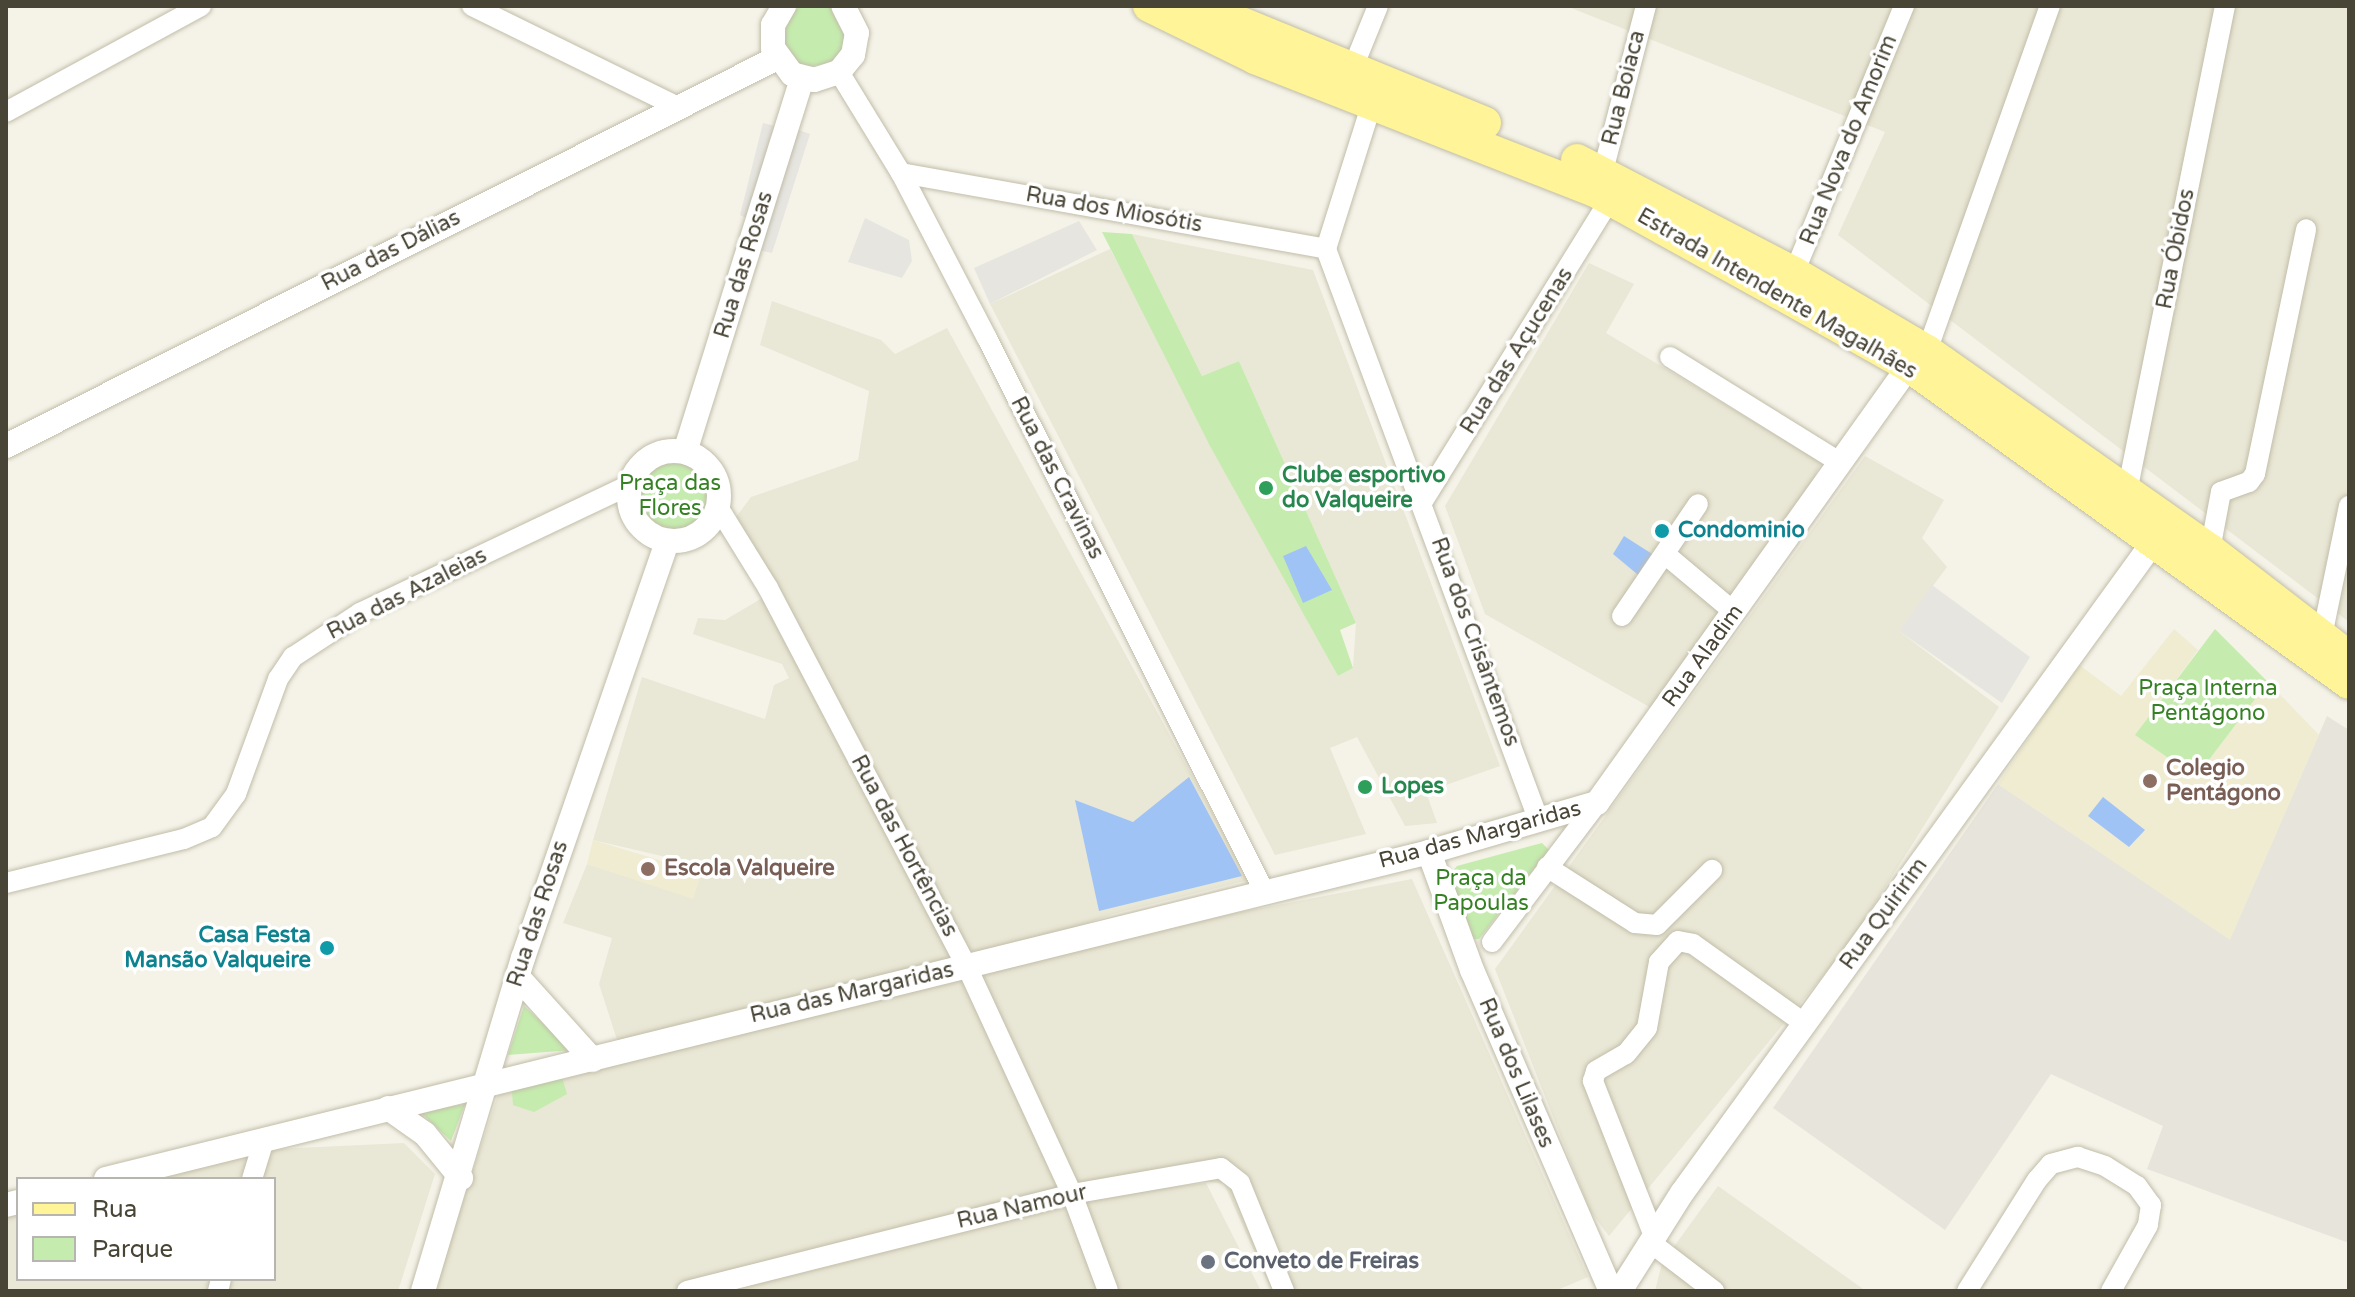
<!DOCTYPE html>
<meta charset="utf-8">
<style>
body{margin:0}
#map{position:relative;width:2355px;height:1297px;overflow:hidden;background:#f5f3e8;font-family:"Varela Round",sans-serif}
div>[style]{position:absolute}
.residential>*{inset:0;background:#e9e7d5}
.industrial>*{inset:0;background:#e7e4dc}
.education>*{inset:0;background:#efecd1}
.green>*{inset:0;background:#c5ecae}
.parking>*{inset:0;background:#e6e5e0}
.water>*{inset:0;background:#a0c3f6}
.roads{filter:drop-shadow(0 0 2px #c1bda9) drop-shadow(0 0 2px #c1bda9)}
.minor>*{height:20px;margin:-10px;padding:0 10px;transform-origin:10px;border-radius:10px;background:#fff}
.tertiary>*{height:24px;margin:-12px;padding:0 12px;transform-origin:12px;border-radius:12px;background:#fff}
.tertiary>.ring{margin:-12px;padding:0;box-sizing:content-box;background:none;border:24px solid #fff;border-radius:50%}
.primary>*{height:32px;margin:-16px;padding:0 16px;transform-origin:16px;border-radius:16px;background:#fff497}
.dots>*{width:22px;height:22px;translate:-50% -50%;box-sizing:border-box;border:4px solid #fff;border-radius:50%}
span{translate:-50% -50%;white-space:nowrap;text-align:center;line-height:1.15;-webkit-text-stroke:7px #fff;paint-order:stroke}
.street-label{font-size:22px;color:#494536}
.leisure-label{font-size:22px;color:#27864d;font-weight:700}
.left{translate:0 -50%;text-align:left}
.park-label{font-size:22px;color:#368024}
.culture-label{font-size:22px;color:#0d838f;font-weight:700}
.right{translate:-100% -50%;text-align:right}
.education-label{font-size:22px;color:#785e54;font-weight:700}
.worship-label{font-size:22px;color:#5b616d;font-weight:700}
.frame{position:absolute;inset:0;border:8px solid #494536;pointer-events:none}
.legend{position:absolute;left:16px;top:1177px;width:260px;height:104px;box-sizing:border-box;background:#fff;border:2px solid #b6b5af;margin:0;padding:10px 14px;list-style:none;font-size:24px;color:#494536}
.legend li{display:flex;align-items:center;gap:16px;height:40px}
.legend b{width:40px;border:2px solid #b6b5af}
</style>
<div id="map">
<div class="residential">
<i style="clip-path:polygon(1566px 6px,2349px 6px,2349px 622px,1838px 235px,1885px 132px)"></i>
<i style="clip-path:polygon(1132px 234px,1313px 270px,1500px 766px,1426px 792px,1437px 823px,1405px 826px,1357px 737px,1330px 748px,1366px 834px,1275px 855px,990px 304px,1110px 249px,1338px 676px,1353px 668px,1356px 623px,1239px 361px,1202px 376px)"></i>
<i style="clip-path:polygon(1589px 263px,1634px 284px,1606px 333px,1821px 462px,1804px 500px,1653px 709px,1485px 614px,1445px 506px)"></i>
<i style="clip-path:polygon(772px 301px,881px 340px,895px 354px,947px 328px,1249px 880px,1113px 914px,968px 965px,1412px 879px,1588px 1277px,1555px 1291px,1272px 1291px,1224px 1184px,1189px 1179px,1099px 1196px,1206px 1183px,1261px 1291px,433px 1291px,499px 1092px,620px 1049px,599px 984px,612px 938px,563px 923px,587px 864px,693px 898px,701px 874px,679px 860px,593px 840px,642px 677px,765px 719px,774px 685px,789px 678px,782px 664px,693px 634px,698px 618px,725px 620px,764px 597px,734px 520px,751px 497px,858px 460px,869px 391px,760px 345px)"></i>
<i style="clip-path:polygon(1865px 456px,1944px 500px,1922px 538px,1947px 567px,1899px 631px,1999px 707px,1850px 943px,1609px 1236px,1590px 1211px,1495px 969px)"></i>
<i style="clip-path:polygon(404px 1143px,435px 1174px,398px 1291px,6px 1291px,6px 1209px,18px 1206px,18px 1279px,274px 1279px,274px 1179px,133px 1179px,256px 1150px)"></i>
<i style="clip-path:polygon(1718px 1186px,1866px 1291px,1655px 1291px,1662px 1263px)"></i>
</div>
<div class="industrial">
<i style="clip-path:polygon(2327px 716px,2349px 730px,2349px 1243px,2147px 1169px,2163px 1126px,2051px 1074px,1945px 1230px,1773px 1108px,1998px 784px,2230px 939px)"></i>
</div>
<div class="education">
<i style="clip-path:polygon(2174px 629px,2198px 650px,2136px 735px,2196px 777px,2268px 682px,2319px 735px,2230px 940px,1998px 784px,2078px 664px,2121px 696px)"></i>
<i style="clip-path:polygon(593px 840px,669px 863px,679px 860px,701px 874px,693px 899px,587px 864px)"></i>
</div>
<div class="green">
<i style="clip-path:polygon(801px 6px,856px 6px,848px 40px,834px 63px,802px 67px,781px 45px,790px 14px)"></i>
<i style="clip-path:polygon(1102px 232px,1132px 234px,1202px 376px,1239px 361px,1356px 623px,1340px 630px,1353px 668px,1338px 676px,1210px 446px)"></i>
<i style="clip-path:polygon(683px 454px,704px 466px,710px 509px,683px 532px,665px 537px,644px 527px,632px 511px,630px 492px,641px 472px,660px 457px)"></i>
<i style="clip-path:polygon(2215px 629px,2268px 682px,2196px 777px,2135px 735px)"></i>
<i style="clip-path:polygon(1542px 843px,1549px 850px,1479px 939px,1470px 939px,1450px 874px,1457px 866px)"></i>
<i style="clip-path:polygon(524px 1006px,572px 1050px,508px 1055px)"></i>
<i style="clip-path:polygon(559px 1067px,567px 1094px,534px 1112px,513px 1105px,511px 1078px)"></i>
<i style="clip-path:polygon(465px 1104px,451px 1141px,420px 1112px)"></i>
</div>
<div class="parking">
<i style="clip-path:polygon(763px 123px,775px 126px,746px 218px,740px 215px)"></i>
<i style="clip-path:polygon(796px 129px,810px 134px,772px 253px,759px 250px)"></i>
<i style="clip-path:polygon(865px 218px,909px 240px,912px 261px,902px 278px,848px 262px)"></i>
<i style="clip-path:polygon(1079px 221px,1097px 250px,990px 304px,974px 268px)"></i>
<i style="clip-path:polygon(1932px 585px,2030px 657px,2002px 703px,1899px 631px)"></i>
</div>
<div class="water">
<i style="clip-path:polygon(1624px 536px,1660px 559px,1643px 579px,1613px 554px)"></i>
<i style="clip-path:polygon(1306px 546px,1332px 590px,1303px 603px,1283px 556px)"></i>
<i style="clip-path:polygon(1189px 777px,1242px 876px,1099px 911px,1075px 800px,1133px 822px)"></i>
<i style="clip-path:polygon(2103px 797px,2145px 830px,2129px 847px,2088px 816px)"></i>
</div>
<div class="roads">
<div class="minor">
<i style="left:472px;top:6px;width:229px;rotate:26.1deg"></i>
<i style="left:1352px;top:70px;width:69px;rotate:-67.9deg"></i>
<i style="left:839px;top:72px;width:119px;rotate:58.5deg"></i>
<i style="left:901px;top:173px;width:186px;rotate:62.5deg"></i>
<i style="left:987px;top:338px;width:618px;rotate:63.39deg"></i>
<i style="left:1372px;top:103px;width:153px;rotate:107.5deg"></i>
<i style="left:1326px;top:249px;width:610px;rotate:69.58deg"></i>
<i style="left:6px;top:112px;width:222px;rotate:-28.5deg"></i>
<i style="left:1603px;top:171px;width:171px;rotate:-75.4deg"></i>
<i style="left:901px;top:173px;width:432px;rotate:10.1deg"></i>
<i style="left:1794px;top:273px;width:289px;rotate:-67.6deg"></i>
<i style="left:1927px;top:351px;width:366px;rotate:-70.4deg"></i>
<i style="left:1670px;top:357px;width:201px;rotate:31.8deg"></i>
<i style="left:2127px;top:492px;width:496px;rotate:-78.6deg"></i>
<i style="left:1423px;top:501px;width:355px;rotate:-58.2deg"></i>
<i style="left:718px;top:507px;width:95px;rotate:58.3deg"></i>
<i style="left:768px;top:588px;width:428px;rotate:62.3deg"></i>
<i style="left:967px;top:967px;width:250px;rotate:65.2deg"></i>
<i style="left:1072px;top:1194px;width:103px;rotate:69.6deg"></i>
<i style="left:2210px;top:550px;width:59px;rotate:-79.3deg"></i>
<i style="left:2221px;top:492px;width:30px;rotate:-20deg"></i>
<i style="left:2249px;top:482px;width:10px;rotate:-53deg"></i>
<i style="left:2255px;top:474px;width:250px;rotate:-78.2deg"></i>
<i style="left:1665px;top:554px;width:90px;rotate:40deg"></i>
<i style="left:1622px;top:616px;width:135px;rotate:-55.8deg"></i>
<i style="left:2322px;top:636px;width:133px;rotate:-78.3deg"></i>
<i style="left:1547px;top:867px;width:104px;rotate:32.5deg"></i>
<i style="left:1635px;top:923px;width:22px;rotate:5deg"></i>
<i style="left:1657px;top:925px;width:78px;rotate:-45deg"></i>
<i style="left:6px;top:883px;width:183px;rotate:-13.9deg"></i>
<i style="left:184px;top:839px;width:30px;rotate:-23deg"></i>
<i style="left:212px;top:827px;width:41px;rotate:-54deg"></i>
<i style="left:236px;top:794px;width:122px;rotate:-69.9deg"></i>
<i style="left:278px;top:679px;width:27px;rotate:-56deg"></i>
<i style="left:293px;top:657px;width:80px;rotate:-33.3deg"></i>
<i style="left:360px;top:613px;width:298px;rotate:-25.4deg"></i>
<i style="left:1492px;top:942px;width:174px;rotate:-52.9deg"></i>
<i style="left:252px;top:1179px;width:41px;rotate:-72.9deg"></i>
<i style="left:1654px;top:1236px;width:167px;rotate:-111.5deg"></i>
<i style="left:1593px;top:1081px;width:10px;rotate:-73deg"></i>
<i style="left:1596px;top:1071px;width:34px;rotate:-30deg"></i>
<i style="left:1626px;top:1054px;width:33px;rotate:-51deg"></i>
<i style="left:1647px;top:1028px;width:67px;rotate:-79.7deg"></i>
<i style="left:1659px;top:962px;width:28px;rotate:-48deg"></i>
<i style="left:1678px;top:941px;width:15px;rotate:11deg"></i>
<i style="left:1693px;top:944px;width:138px;rotate:35.5deg"></i>
<i style="left:1650px;top:1242px;width:81px;rotate:37.4deg"></i>
<i style="left:218px;top:1291px;width:12px;rotate:-76deg"></i>
<i style="left:687px;top:1291px;width:397px;rotate:-14.1deg"></i>
<i style="left:1072px;top:1194px;width:151px;rotate:-9.9deg"></i>
<i style="left:1221px;top:1168px;width:24px;rotate:38deg"></i>
<i style="left:1240px;top:1183px;width:117px;rotate:67.8deg"></i>
<i style="left:1967px;top:1291px;width:131px;rotate:-57.8deg"></i>
<i style="left:2037px;top:1180px;width:21px;rotate:-49deg"></i>
<i style="left:2051px;top:1164px;width:28px;rotate:-15deg"></i>
<i style="left:2078px;top:1157px;width:28px;rotate:18deg"></i>
<i style="left:2105px;top:1166px;width:38px;rotate:32deg"></i>
<i style="left:2137px;top:1186px;width:24px;rotate:54deg"></i>
<i style="left:2151px;top:1205px;width:20px;rotate:99deg"></i>
<i style="left:2148px;top:1225px;width:76px;rotate:119.3deg"></i>
</div>
<div class="tertiary">
<i style="left:784px;top:6px;width:22px;rotate:120deg"></i>
<i style="left:773px;top:25px;width:23px;rotate:90deg"></i>
<i style="left:773px;top:48px;width:32px;rotate:54deg"></i>
<i style="left:792px;top:74px;width:23px;rotate:15deg"></i>
<i style="left:814px;top:80px;width:26px;rotate:-18deg"></i>
<i style="left:839px;top:72px;width:22px;rotate:-51deg"></i>
<i style="left:853px;top:55px;width:22px;rotate:-80deg"></i>
<i style="left:857px;top:33px;width:30px;rotate:-117deg"></i>
<i style="left:6px;top:446px;width:863px;rotate:-26.71deg"></i>
<i class="ring" style="left:629px;top:451px;width:66px;height:66px"></i>
<i style="left:685px;top:452px;width:392px;rotate:-72.6deg"></i>
<i style="left:1429px;top:852px;width:126px;rotate:70deg"></i>
<i style="left:1472px;top:970px;width:350px;rotate:66.6deg"></i>
<i style="left:517px;top:976px;width:113px;rotate:47.9deg"></i>
<i style="left:388px;top:1108px;width:45px;rotate:35.1deg"></i>
<i style="left:425px;top:1134px;width:57px;rotate:50.7deg"></i>
<i style="left:106px;top:1179px;width:1363px;rotate:-13.88deg"></i>
<i style="left:1429px;top:852px;width:175px;rotate:-16.3deg"></i>
<i style="left:1597px;top:803px;width:537px;rotate:-54.47deg"></i>
<i style="left:6px;top:1205px;width:12px;rotate:-14deg"></i>
<i style="left:423px;top:1291px;width:348px;rotate:-73.3deg"></i>
<i style="left:523px;top:958px;width:441px;rotate:-70.9deg"></i>
<i style="left:1620px;top:1291px;width:116px;rotate:-57.7deg"></i>
<i style="left:1682px;top:1193px;width:805px;rotate:-54.1deg"></i>
</div>
<div class="primary">
<i style="left:1149px;top:6px;width:118px;rotate:26.1deg"></i>
<i style="left:1255px;top:58px;width:365px;rotate:21.4deg"></i>
<i style="left:1595px;top:191px;width:210px;rotate:29deg"></i>
<i style="left:1779px;top:293px;width:149px;rotate:29.3deg"></i>
<i style="left:1909px;top:366px;width:542px;rotate:35.77deg"></i>
<i style="left:1200px;top:6px;width:308px;rotate:22.3deg"></i>
<i style="left:1577px;top:160px;width:245px;rotate:27.5deg"></i>
<i style="left:1794px;top:273px;width:154px;rotate:30.4deg"></i>
<i style="left:1927px;top:351px;width:346px;rotate:35.1deg"></i>
<i style="left:2210px;top:550px;width:164px;rotate:37.6deg"></i>
</div>
</div>
<div class="dots">
<i style="left:1266px;top:488px;background:#2e9e5b"></i>
<i style="left:1662px;top:531px;background:#0f9aa8"></i>
<i style="left:2150px;top:781px;background:#8d6e63"></i>
<i style="left:1365px;top:787px;background:#2e9e5b"></i>
<i style="left:648px;top:869px;background:#8d6e63"></i>
<i style="left:327px;top:948px;background:#0f9aa8"></i>
<i style="left:1208px;top:1262px;background:#6b7280"></i>
</div>
<div class="street-label">
<span style="left:1624px;top:88px;rotate:-76deg">Rua Boiaca</span>
<span style="left:1849px;top:140px;rotate:-68deg">Rua Nova do Amorim</span>
<span style="left:1114px;top:210px;rotate:10deg">Rua dos Miosótis</span>
<span style="left:2176px;top:249px;rotate:-79deg">Rua Óbidos</span>
<span style="left:391px;top:251px;rotate:-27deg">Rua das Dálias</span>
<span style="left:744px;top:265px;rotate:-73deg">Rua das Rosas</span>
<span style="left:1777px;top:294px;rotate:30deg">Estrada Intendente Magalhães</span>
<span style="left:1517px;top:351px;rotate:-58deg">Rua das Açucenas</span>
<span style="left:1057px;top:478px;rotate:63deg">Rua das Cravinas</span>
<span style="left:407px;top:594px;rotate:-27deg">Rua das Azaleias</span>
<span style="left:1475px;top:642px;rotate:70deg">Rua dos Crisântemos</span>
<span style="left:1703px;top:656px;rotate:-54deg">Rua Aladim</span>
<span style="left:1480px;top:835px;rotate:-15deg">Rua das Margaridas</span>
<span style="left:904px;top:846px;rotate:62deg">Rua das Hortências</span>
<span style="left:538px;top:914px;rotate:-72deg">Rua das Rosas</span>
<span style="left:1884px;top:914px;rotate:-54deg">Rua Quiririm</span>
<span style="left:852px;top:993px;rotate:-13deg">Rua das Margaridas</span>
<span style="left:1516px;top:1073px;rotate:67deg">Rua dos Lilases</span>
<span style="left:1022px;top:1207px;rotate:-13deg">Rua Namour</span>
</div>
<div class="leisure-label">
<span class="left" style="left:1282px;top:488px">Clube esportivo<br>do Valqueire</span>
<span class="left" style="left:1381px;top:787px">Lopes</span>
</div>
<div class="park-label">
<span style="left:670px;top:496px">Praça das<br>Flores</span>
<span style="left:2208px;top:701px">Praça Interna<br>Pentágono</span>
<span style="left:1481px;top:891px">Praça da<br>Papoulas</span>
</div>
<div class="culture-label">
<span class="left" style="left:1678px;top:531px">Condominio</span>
<span class="right" style="left:311px;top:948px">Casa Festa<br>Mansão Valqueire</span>
</div>
<div class="education-label">
<span class="left" style="left:2166px;top:781px">Colegio<br>Pentágono</span>
<span class="left" style="left:664px;top:869px">Escola Valqueire</span>
</div>
<div class="worship-label">
<span class="left" style="left:1224px;top:1262px">Conveto de Freiras</span>
</div>
<div class="frame"></div>
<ul class="legend">
<li><b style="height:10px;background:#fff497"></b>Rua</li>
<li><b style="height:22px;background:#c5ecae"></b>Parque</li>
</ul>
</div>
